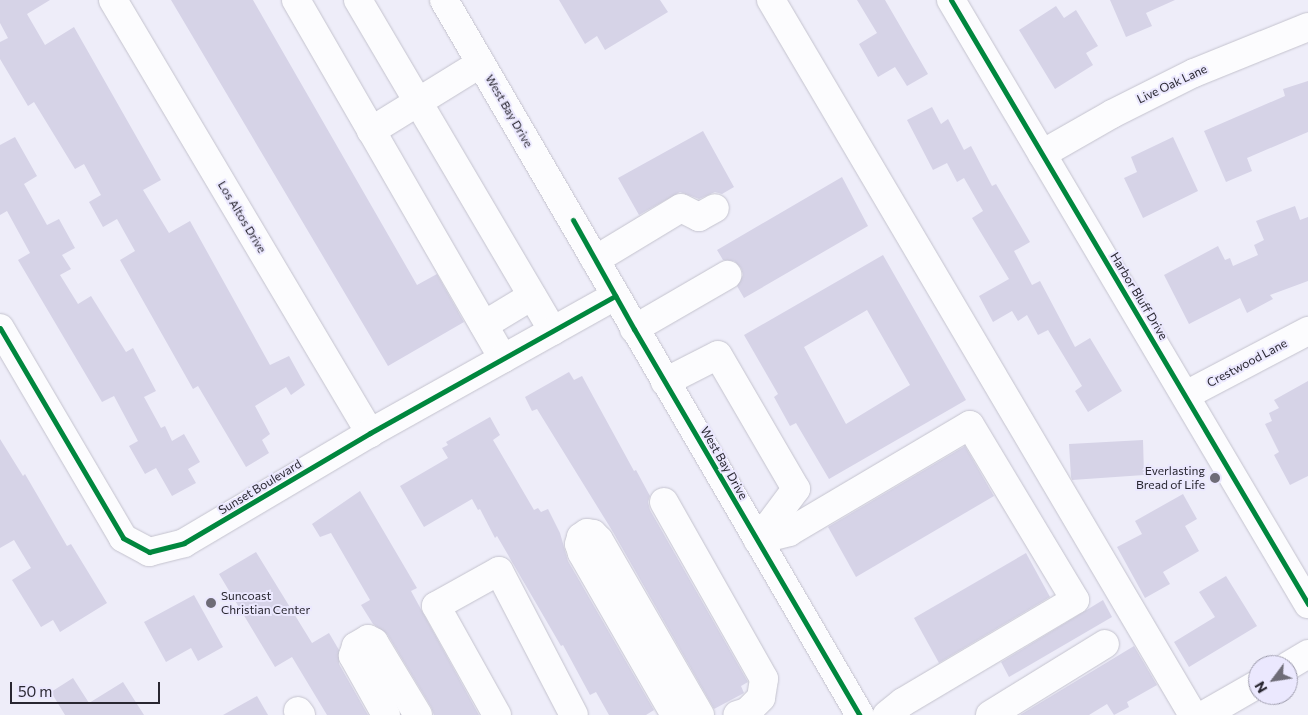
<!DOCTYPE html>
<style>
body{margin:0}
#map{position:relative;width:1308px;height:715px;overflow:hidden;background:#eeedf9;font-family:Commissioner,sans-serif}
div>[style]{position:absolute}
.building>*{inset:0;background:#d6d3e7}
.roads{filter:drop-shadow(0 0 1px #c4c3ce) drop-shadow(0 0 1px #c4c3ce)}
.minor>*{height:28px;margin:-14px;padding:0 14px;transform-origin:14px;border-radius:14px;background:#fcfcfe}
.major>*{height:28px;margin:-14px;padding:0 14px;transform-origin:14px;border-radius:14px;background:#fcfcfe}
.cycleway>*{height:5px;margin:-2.5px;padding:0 2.5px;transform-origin:2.5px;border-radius:2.5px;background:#00873e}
.dots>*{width:14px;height:14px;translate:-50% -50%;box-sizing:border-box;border:2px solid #ebe8fe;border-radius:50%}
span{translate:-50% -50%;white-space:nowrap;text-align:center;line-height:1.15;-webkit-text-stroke:4px #ebe8fe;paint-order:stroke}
.street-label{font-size:12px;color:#292731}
.poi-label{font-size:12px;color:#292731}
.right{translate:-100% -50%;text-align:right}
.left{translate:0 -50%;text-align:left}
.north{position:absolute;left:1248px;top:655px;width:50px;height:50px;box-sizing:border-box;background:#ebe8fe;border:1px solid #9d9bac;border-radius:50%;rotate:239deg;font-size:14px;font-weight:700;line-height:20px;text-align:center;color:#292731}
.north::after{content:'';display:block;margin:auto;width:18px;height:22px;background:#6e6c77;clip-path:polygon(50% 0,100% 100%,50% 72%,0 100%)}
.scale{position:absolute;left:10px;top:682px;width:150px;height:22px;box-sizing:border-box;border:2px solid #292731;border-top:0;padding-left:6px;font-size:15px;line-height:18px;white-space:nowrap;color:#292731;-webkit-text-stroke:4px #ebe8fe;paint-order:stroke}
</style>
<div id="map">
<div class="building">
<i style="clip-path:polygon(0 0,50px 0,27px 14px,45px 45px,74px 27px,161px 180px,143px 190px,169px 233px,190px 221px,270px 365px,289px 356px,305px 385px,291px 395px,286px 387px,255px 406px,270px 434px,262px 440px,269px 453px,246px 467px,198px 386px,193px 389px,120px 260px,135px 251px,117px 219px,103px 227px,89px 202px,101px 195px,84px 164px,75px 169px,34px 102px,28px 106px,0 59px,0 42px,8px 38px,0 23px)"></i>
<i style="clip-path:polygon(171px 0,253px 0,417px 285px,437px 274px,464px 322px,388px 366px)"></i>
<i style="clip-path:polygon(559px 0,660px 0,668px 12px,605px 50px,597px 36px,585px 44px)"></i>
<i style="clip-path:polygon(857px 0,885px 0,928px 74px,907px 86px,895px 67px,878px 77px,859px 44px,877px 33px)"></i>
<i style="clip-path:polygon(1110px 0,1175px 0,1146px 13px,1152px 26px,1126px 37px)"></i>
<i style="clip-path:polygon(1056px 6px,1064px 18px,1076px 10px,1098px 46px,1086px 53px,1093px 65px,1055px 89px,1019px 30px)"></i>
<i style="clip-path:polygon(1308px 81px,1308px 132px,1247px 158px,1252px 171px,1226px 182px,1204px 131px,1285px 96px,1283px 89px)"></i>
<i style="clip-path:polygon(932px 107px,941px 124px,948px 119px,964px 150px,971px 146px,992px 186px,996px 184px,1030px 242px,1014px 251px,1032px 285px,1040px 281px,1075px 347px,1090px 338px,1122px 391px,1088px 412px,1075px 391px,1082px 386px,1048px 330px,1038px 335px,1027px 315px,1018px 321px,1012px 311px,993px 322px,979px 296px,1009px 279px,972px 218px,983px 211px,964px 178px,957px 182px,947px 163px,933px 170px,907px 120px)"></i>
<i style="clip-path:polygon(703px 131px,734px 187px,722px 194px,715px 192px,699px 199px,680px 192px,639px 215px,618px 178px)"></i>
<i style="clip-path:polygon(15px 137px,37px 176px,24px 184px,47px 225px,59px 219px,75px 248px,62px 255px,71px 269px,60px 275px,78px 304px,91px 296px,126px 352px,133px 348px,156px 391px,144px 397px,161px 428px,165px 426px,172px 441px,184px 434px,200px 462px,188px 469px,196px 483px,172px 496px,156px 468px,145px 474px,129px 446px,138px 441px,114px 396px,102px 402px,18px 260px,30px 253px,7px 211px,0 215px,0 145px)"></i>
<i style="clip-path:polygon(1173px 137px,1198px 191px,1143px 218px,1124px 178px,1137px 172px,1131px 157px)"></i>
<i style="clip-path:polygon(842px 177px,868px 226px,744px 298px,737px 286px,743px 275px,741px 268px,734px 261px,723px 260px,717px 250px)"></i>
<i style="clip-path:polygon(1295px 206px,1300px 220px,1308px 217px,1308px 281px,1270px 295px,1273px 299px,1247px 313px,1240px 298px,1189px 324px,1164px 275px,1218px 246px,1225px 260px,1230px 258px,1233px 266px,1258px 255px,1254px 245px,1264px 240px,1256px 221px)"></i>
<i style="clip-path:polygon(evenodd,883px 255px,966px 400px,829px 479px,796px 423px,790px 426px,774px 397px,778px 394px,744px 335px,883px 255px,867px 310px,910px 385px,846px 424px,804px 347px,867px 310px)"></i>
<i style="clip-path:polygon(569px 372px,574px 380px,582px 376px,634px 471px,636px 470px,650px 496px,648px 502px,650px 510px,748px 682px,741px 686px,744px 693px,714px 709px,613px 532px,537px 409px,532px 411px,525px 397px)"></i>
<i style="clip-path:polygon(1308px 381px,1308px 476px,1290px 485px,1274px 455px,1279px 452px,1265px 424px,1272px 421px,1269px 413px,1279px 408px,1274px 400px)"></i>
<i style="clip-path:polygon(490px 417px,500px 435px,493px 440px,534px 510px,538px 508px,541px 512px,548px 509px,560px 533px,568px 561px,654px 710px,646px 715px,609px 715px,596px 692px,590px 695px,563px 645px,561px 646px,497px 536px,495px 538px,480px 509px,478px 510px,472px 499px,424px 527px,400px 486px,448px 458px,442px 448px,448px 445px,446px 442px)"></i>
<i style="clip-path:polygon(0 439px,23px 476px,25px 474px,67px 546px,71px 544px,107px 603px,60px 632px,53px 620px,41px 627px,12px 580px,31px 568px,14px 540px,0 548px)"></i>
<i style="clip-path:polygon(1143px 440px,1144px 475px,1072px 480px,1071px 477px,1069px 444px)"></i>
<i style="clip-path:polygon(965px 446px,994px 496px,856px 577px,828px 527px)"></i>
<i style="clip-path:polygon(360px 491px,417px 588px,411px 591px,479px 715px,434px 715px,431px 707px,387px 634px,373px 624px,361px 605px,370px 600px,331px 533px,320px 537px,312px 524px)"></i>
<i style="clip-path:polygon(1183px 494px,1197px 519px,1185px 526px,1199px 551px,1163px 572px,1170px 584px,1145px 598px,1117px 547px,1142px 534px,1135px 521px)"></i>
<i style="clip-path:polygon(256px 552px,312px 643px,329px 633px,339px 650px,339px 664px,368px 715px,327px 715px,292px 657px,275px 667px,219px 574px)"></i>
<i style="clip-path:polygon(1026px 553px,1050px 597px,939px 663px,914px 618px)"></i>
<i style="clip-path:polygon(1226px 576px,1257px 626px,1189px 667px,1174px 642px,1215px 617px,1199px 592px)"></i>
<i style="clip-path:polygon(194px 595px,223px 647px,198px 661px,191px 648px,166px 662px,144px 622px)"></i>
<i style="clip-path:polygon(1103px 600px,1112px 617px,1009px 677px,1001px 662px)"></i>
<i style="clip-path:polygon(1134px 646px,1157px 685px,1127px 702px,1129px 707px,1114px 715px,1107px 704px,1089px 715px,1020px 715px)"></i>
<i style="clip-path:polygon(73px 678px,89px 703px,123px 682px,144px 715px,65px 715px,51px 692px)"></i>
<i style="clip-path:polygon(257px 696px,268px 715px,223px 715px)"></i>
</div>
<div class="roads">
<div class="minor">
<i style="left:113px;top:0;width:504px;rotate:59.31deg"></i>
<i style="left:296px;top:0;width:414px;rotate:60deg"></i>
<i style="left:358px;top:0;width:384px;rotate:59.5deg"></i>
<i style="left:771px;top:0;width:830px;rotate:59.45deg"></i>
<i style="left:951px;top:0;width:702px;rotate:59.41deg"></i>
<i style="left:371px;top:131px;width:129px;rotate:-31.7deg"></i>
<i style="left:1042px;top:154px;width:81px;rotate:-29.7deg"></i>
<i style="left:1112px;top:114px;width:92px;rotate:-26.6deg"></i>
<i style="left:1194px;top:73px;width:123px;rotate:-22deg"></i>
<i style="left:595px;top:260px;width:100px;rotate:-31.2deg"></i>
<i style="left:681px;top:208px;width:20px;rotate:27deg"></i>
<i style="left:699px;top:217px;width:18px;rotate:-29deg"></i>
<i style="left:484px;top:325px;width:56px;rotate:-31.1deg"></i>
<i style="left:0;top:328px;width:243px;rotate:59.6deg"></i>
<i style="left:123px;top:538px;width:30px;rotate:28deg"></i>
<i style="left:149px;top:552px;width:36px;rotate:-14deg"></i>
<i style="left:184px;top:543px;width:216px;rotate:-30.6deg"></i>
<i style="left:370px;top:433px;width:281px;rotate:-29.2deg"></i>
<i style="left:634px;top:329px;width:108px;rotate:-30.1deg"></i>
<i style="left:665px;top:382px;width:59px;rotate:-27deg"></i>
<i style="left:718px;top:355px;width:155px;rotate:59.8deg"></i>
<i style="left:796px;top:489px;width:64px;rotate:126.7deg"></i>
<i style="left:1186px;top:395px;width:138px;rotate:-27.7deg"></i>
<i style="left:664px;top:502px;width:203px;rotate:60.5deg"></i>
<i style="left:764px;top:679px;width:19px;rotate:99deg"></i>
<i style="left:761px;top:698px;width:20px;rotate:135deg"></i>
<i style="left:747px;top:712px;width:10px;rotate:163deg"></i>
<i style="left:758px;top:540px;width:32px;rotate:-14deg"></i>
<i style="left:789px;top:532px;width:210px;rotate:-30.6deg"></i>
<i style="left:970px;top:425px;width:204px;rotate:59deg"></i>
<i style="left:1075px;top:600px;width:200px;rotate:149.3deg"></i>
<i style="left:903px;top:702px;width:21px;rotate:141deg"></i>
<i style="left:1288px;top:666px;width:23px;rotate:-31deg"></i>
<i style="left:298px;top:711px;width:5px;rotate:53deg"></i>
<i style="left:386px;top:715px;width:68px;rotate:-119.2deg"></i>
<i style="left:353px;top:656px;width:10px;rotate:-73deg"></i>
<i style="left:356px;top:646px;width:14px;rotate:-30deg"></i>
<i style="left:368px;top:639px;width:7px;rotate:27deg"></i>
<i style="left:374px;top:642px;width:85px;rotate:58.9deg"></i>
<i style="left:497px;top:715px;width:125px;rotate:-119.2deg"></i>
<i style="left:436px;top:606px;width:72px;rotate:-29.1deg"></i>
<i style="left:499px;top:571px;width:162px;rotate:62.5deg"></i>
<i style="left:675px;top:715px;width:187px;rotate:-119.9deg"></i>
<i style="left:582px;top:553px;width:9px;rotate:-108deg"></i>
<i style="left:579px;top:544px;width:7px;rotate:-74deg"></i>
<i style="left:581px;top:537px;width:7px;rotate:-34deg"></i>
<i style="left:587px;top:533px;width:6px;rotate:9deg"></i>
<i style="left:593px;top:534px;width:8px;rotate:45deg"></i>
<i style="left:599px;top:540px;width:202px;rotate:60deg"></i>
<i style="left:990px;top:715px;width:135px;rotate:-31.7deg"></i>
<i style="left:1204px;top:715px;width:62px;rotate:-29.9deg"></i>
</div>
<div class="major">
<i style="left:444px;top:0;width:827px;rotate:59.81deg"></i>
</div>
</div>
<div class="cycleway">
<i style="left:951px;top:0;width:702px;rotate:59.41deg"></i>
<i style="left:573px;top:220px;width:125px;rotate:60.8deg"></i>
<i style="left:634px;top:329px;width:447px;rotate:59.7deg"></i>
<i style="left:0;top:328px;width:243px;rotate:59.6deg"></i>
<i style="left:123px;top:538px;width:30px;rotate:28deg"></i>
<i style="left:149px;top:552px;width:36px;rotate:-14deg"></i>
<i style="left:184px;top:543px;width:216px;rotate:-30.6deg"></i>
<i style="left:370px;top:433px;width:281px;rotate:-29.2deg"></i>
</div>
<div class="dots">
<i style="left:1215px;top:478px;background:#6e6c77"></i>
<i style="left:211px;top:603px;background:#6e6c77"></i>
</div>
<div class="street-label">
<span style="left:1172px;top:84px;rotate:-25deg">Live Oak Lane</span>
<span style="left:509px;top:111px;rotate:60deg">West Bay Drive</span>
<span style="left:242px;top:217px;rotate:59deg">Los Altos Drive</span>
<span style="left:1139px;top:296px;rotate:59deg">Harbor Bluff Drive</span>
<span style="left:1247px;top:363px;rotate:-28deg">Crestwood Lane</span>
<span style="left:724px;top:463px;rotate:60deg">West Bay Drive</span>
<span style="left:260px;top:487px;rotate:-31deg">Sunset Boulevard</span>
</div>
<div class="poi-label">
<span class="right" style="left:1205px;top:478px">Everlasting<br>Bread of Life</span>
<span class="left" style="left:221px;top:603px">Suncoast<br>Christian Center</span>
</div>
<div class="north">N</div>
<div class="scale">50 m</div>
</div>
